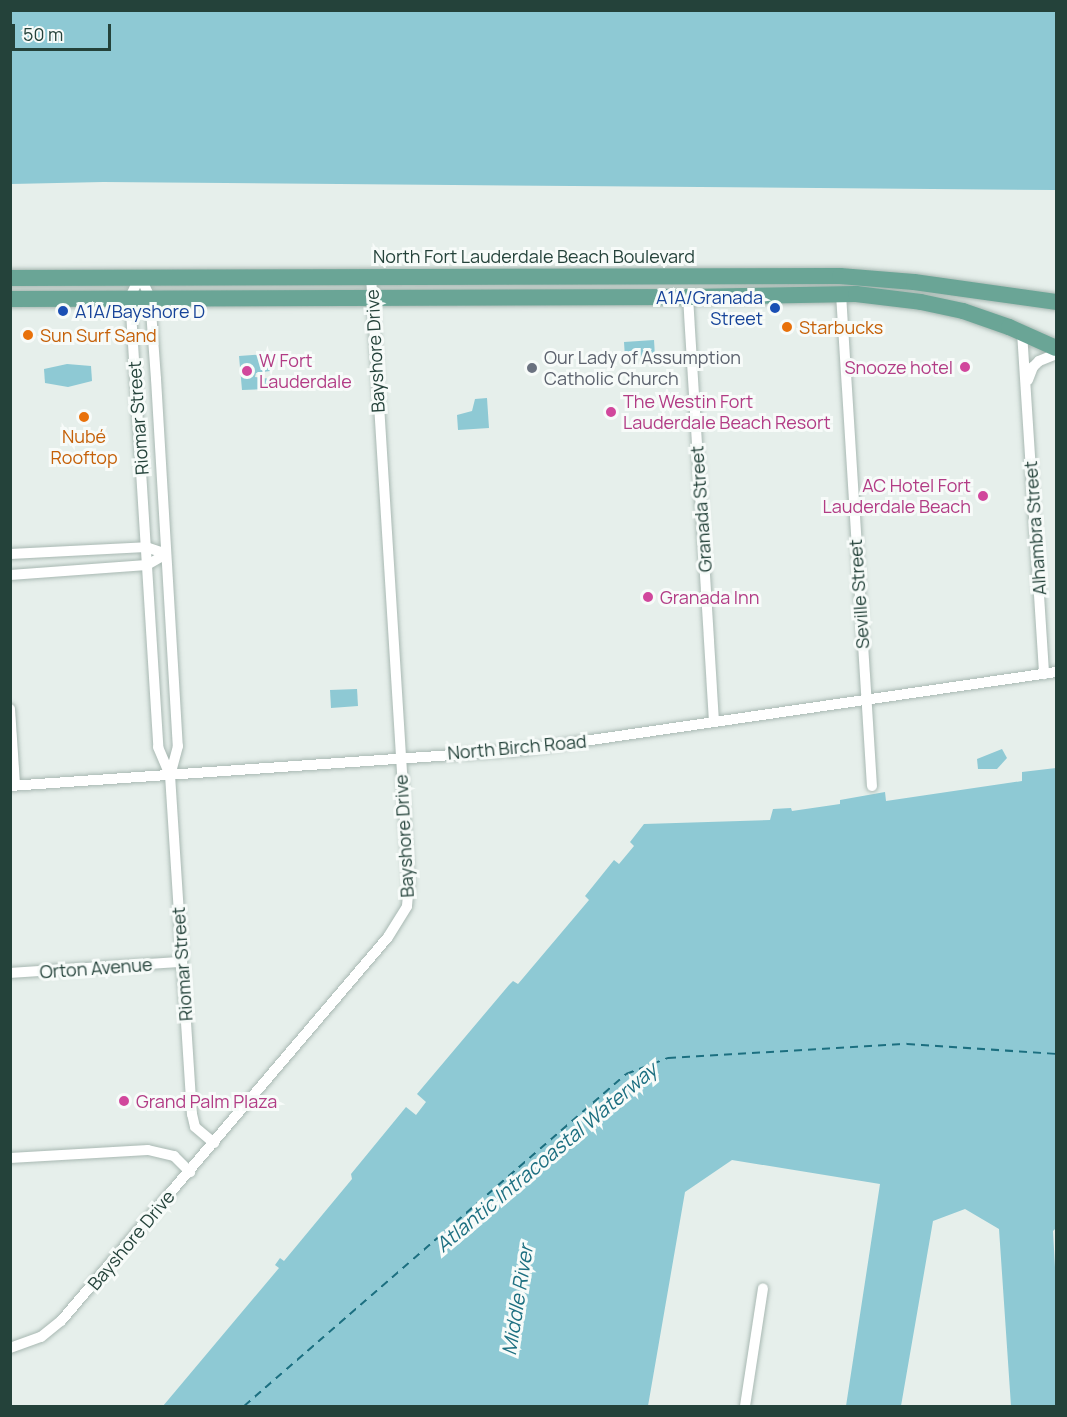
<!DOCTYPE html>
<meta charset="utf-8">
<style>
body{margin:0}
#map{position:relative;width:1067px;height:1417px;overflow:hidden;background:#e6efeb;font-family:Manrope,sans-serif}
div>[style]{position:absolute}
.water>*{inset:0;background:#8ec9d4}
.ferry>*{height:1.5px;margin-top:-0.75px;transform-origin:0;background:repeating-linear-gradient(90deg,#1c6f80 0 8px,transparent 0 14px)}
.roads{filter:drop-shadow(0 0 2px #a8b8b2) drop-shadow(0 0 2px #a8b8b2)}
.street>*{height:10px;margin:-5px;padding:0 5px;transform-origin:5px;border-radius:5px;background:#fff}
.primary>*{height:16px;margin:-8px;padding:0 8px;transform-origin:8px;border-radius:8px;background:#6aa596}
.dots>*{width:16px;height:16px;translate:-50% -50%;box-sizing:border-box;border:3px solid #f7fbf9;border-radius:50%}
span{translate:-50% -50%;white-space:nowrap;text-align:center;line-height:1.15;-webkit-text-stroke:6px #f7fbf9;paint-order:stroke}
.street-label{font-size:18px;color:#24423a}
.transit-label{font-size:18px;color:#164399}
.right{translate:-100% -50%;text-align:right}
.left{translate:0 -50%;text-align:left}
.food-label{font-size:18px;color:#c56008}
.worship-label{font-size:18px;color:#5b616d}
.hotel-label{font-size:18px;color:#b23c85}
.water-label{font-size:20px;color:#1c6f80;font-style:italic}
.frame{position:absolute;inset:0;border:12px solid #24423a;pointer-events:none}
.scale{position:absolute;left:12px;top:24px;width:99px;height:27px;box-sizing:border-box;border:3px solid #24423a;border-top:0;padding-left:8px;font-size:18px;line-height:21px;white-space:nowrap;color:#24423a;-webkit-text-stroke:4px #f7fbf9;paint-order:stroke}
</style>
<div id="map">
<div class="water">
<i style="clip-path:polygon(10px 11px,1056px 11px,1056px 190px,103px 182px,11px 184px)"></i>
<i style="clip-path:polygon(654px 340px,655px 357px,625px 359px,624px 342px)"></i>
<i style="clip-path:polygon(269px 354px,270px 371px,256px 373px,255px 377px,271px 379px,271px 389px,242px 390px,239px 356px)"></i>
<i style="clip-path:polygon(67px 364px,91px 366px,92px 381px,68px 387px,45px 383px,44px 369px)"></i>
<i style="clip-path:polygon(487px 398px,489px 428px,458px 430px,457px 415px,472px 411px,475px 399px)"></i>
<i style="clip-path:polygon(357px 689px,358px 706px,331px 708px,330px 690px)"></i>
<i style="clip-path:polygon(1002px 749px,1007px 758px,997px 769px,978px 769px,977px 759px)"></i>
<i style="clip-path:polygon(1056px 768px,1056px 1228px,1053px 1231px,1056px 1285px,1056px 1406px,1011px 1406px,999px 1229px,965px 1209px,933px 1221px,901px 1406px,846px 1406px,880px 1184px,732px 1160px,685px 1192px,648px 1406px,163px 1406px,279px 1268px,275px 1265px,280px 1258px,284px 1261px,352px 1179px,351px 1174px,406px 1107px,416px 1115px,426px 1102px,417px 1094px,509px 985px,513px 981px,518px 984px,589px 900px,585px 896px,614px 860px,619px 864px,634px 846px,630px 842px,644px 824px,770px 820px,773px 809px,791px 808px,792px 811px,840px 804px,840px 800px,885px 792px,886px 801px,1022px 781px,1022px 772px)"></i>
</div>
<div class="ferry">
<i style="left:244px;top:1406px;width:506px;rotate:-40.99deg"></i>
<i style="left:626px;top:1074px;width:45px;rotate:-20.9deg"></i>
<i style="left:668px;top:1058px;width:239px;rotate:-3.4deg"></i>
<i style="left:907px;top:1044px;width:149px;rotate:3.8deg"></i>
</div>
<div class="roads">
<div class="street">
<i style="left:140px;top:276px;width:23px;rotate:65deg"></i>
<i style="left:150px;top:297px;width:82px;rotate:85.8deg"></i>
<i style="left:156px;top:379px;width:368px;rotate:86.6deg"></i>
<i style="left:178px;top:746px;width:30px;rotate:105deg"></i>
<i style="left:170px;top:775px;width:340px;rotate:86.3deg"></i>
<i style="left:192px;top:1114px;width:13px;rotate:77deg"></i>
<i style="left:195px;top:1127px;width:25px;rotate:40deg"></i>
<i style="left:140px;top:276px;width:23px;rotate:115deg"></i>
<i style="left:130px;top:297px;width:15px;rotate:86deg"></i>
<i style="left:131px;top:312px;width:436px;rotate:86.4deg"></i>
<i style="left:158px;top:747px;width:30px;rotate:67deg"></i>
<i style="left:841px;top:294px;width:493px;rotate:86.4deg"></i>
<i style="left:688px;top:297px;width:425px;rotate:86.5deg"></i>
<i style="left:1022px;top:332px;width:343px;rotate:86.3deg"></i>
<i style="left:1028px;top:380px;width:14px;rotate:-69deg"></i>
<i style="left:1033px;top:367px;width:8px;rotate:-45deg"></i>
<i style="left:1039px;top:361px;width:18px;rotate:-22deg"></i>
<i style="left:10px;top:554px;width:136px;rotate:-2.9deg"></i>
<i style="left:146px;top:547px;width:21px;rotate:19deg"></i>
<i style="left:10px;top:575px;width:137px;rotate:-4.2deg"></i>
<i style="left:147px;top:565px;width:22px;rotate:-30deg"></i>
<i style="left:10px;top:709px;width:76px;rotate:86.2deg"></i>
<i style="left:10px;top:786px;width:514px;rotate:-4.01deg"></i>
<i style="left:523px;top:750px;width:539px;rotate:-8.33deg"></i>
<i style="left:10px;top:973px;width:172px;rotate:-3.7deg"></i>
<i style="left:10px;top:1158px;width:138px;rotate:-3.3deg"></i>
<i style="left:148px;top:1150px;width:27px;rotate:13deg"></i>
<i style="left:174px;top:1156px;width:23px;rotate:45deg"></i>
<i style="left:10px;top:1348px;width:33px;rotate:-20deg"></i>
<i style="left:41px;top:1337px;width:26px;rotate:-39deg"></i>
<i style="left:61px;top:1321px;width:504px;rotate:-49.58deg"></i>
<i style="left:388px;top:937px;width:36px;rotate:-58deg"></i>
<i style="left:407px;top:906px;width:22px;rotate:-85deg"></i>
<i style="left:409px;top:884px;width:609px;rotate:-93.58deg"></i>
<i style="left:745px;top:1406px;width:119px;rotate:-81.3deg"></i>
</div>
<div class="primary">
<i style="left:10px;top:278px;width:830px;rotate:-0.14deg"></i>
<i style="left:840px;top:276px;width:74px;rotate:4.6deg"></i>
<i style="left:914px;top:282px;width:143px;rotate:8deg"></i>
<i style="left:10px;top:299px;width:678px;rotate:-0.17deg"></i>
<i style="left:688px;top:297px;width:168px;rotate:-1deg"></i>
<i style="left:856px;top:294px;width:65px;rotate:7deg"></i>
<i style="left:921px;top:302px;width:43px;rotate:12.1deg"></i>
<i style="left:963px;top:311px;width:49px;rotate:19.2deg"></i>
<i style="left:1009px;top:327px;width:51px;rotate:24.1deg"></i>
</div>
</div>
<div class="dots">
<i style="left:775px;top:308px;background:#1a4fb4"></i>
<i style="left:63px;top:311px;background:#1a4fb4"></i>
<i style="left:787px;top:327px;background:#e8710a"></i>
<i style="left:28px;top:335px;background:#e8710a"></i>
<i style="left:965px;top:367px;background:#d1479c"></i>
<i style="left:532px;top:368px;background:#6b7280"></i>
<i style="left:247px;top:371px;background:#d1479c"></i>
<i style="left:611px;top:412px;background:#d1479c"></i>
<i style="left:84px;top:417px;background:#e8710a"></i>
<i style="left:983px;top:496px;background:#d1479c"></i>
<i style="left:648px;top:597px;background:#d1479c"></i>
<i style="left:124px;top:1101px;background:#d1479c"></i>
</div>
<div class="street-label">
<span style="left:534px;top:256px">North Fort Lauderdale Beach Boulevard</span>
<span style="left:375px;top:351px;rotate:-93deg">Bayshore Drive</span>
<span style="left:138px;top:418px;rotate:-94deg">Riomar Street</span>
<span style="left:701px;top:509px;rotate:-94deg">Granada Street</span>
<span style="left:1035px;top:528px;rotate:-94deg">Alhambra Street</span>
<span style="left:859px;top:594px;rotate:-94deg">Seville Street</span>
<span style="left:517px;top:747px;rotate:-5deg">North Birch Road</span>
<span style="left:404px;top:836px;rotate:-93deg">Bayshore Drive</span>
<span style="left:182px;top:964px;rotate:-94deg">Riomar Street</span>
<span style="left:96px;top:968px;rotate:-4deg">Orton Avenue</span>
<span style="left:131px;top:1240px;rotate:-50deg">Bayshore Drive</span>
</div>
<div class="transit-label">
<span class="right" style="left:763px;top:308px">A1A/Granada<br>Street</span>
<span class="left" style="left:75px;top:311px">A1A/Bayshore D</span>
</div>
<div class="food-label">
<span class="left" style="left:799px;top:327px">Starbucks</span>
<span class="left" style="left:40px;top:335px">Sun Surf Sand</span>
<span style="left:84px;top:447px">Nubé<br>Rooftop</span>
</div>
<div class="worship-label">
<span class="left" style="left:544px;top:368px">Our Lady of Assumption<br>Catholic Church</span>
</div>
<div class="hotel-label">
<span class="left" style="left:259px;top:371px">W Fort<br>Lauderdale</span>
<span class="right" style="left:953px;top:367px">Snooze hotel</span>
<span class="left" style="left:623px;top:412px">The Westin Fort<br>Lauderdale Beach Resort</span>
<span class="right" style="left:971px;top:496px">AC Hotel Fort<br>Lauderdale Beach</span>
<span class="left" style="left:660px;top:597px">Granada Inn</span>
<span class="left" style="left:136px;top:1101px">Grand Palm Plaza</span>
</div>
<div class="water-label">
<span style="left:546px;top:1157px;rotate:-40deg">Atlantic Intracoastal Waterway</span>
<span style="left:517px;top:1300px;rotate:-81deg">Middle River</span>
</div>
<div class="frame"></div>
<div class="scale">50 m</div>
</div>
